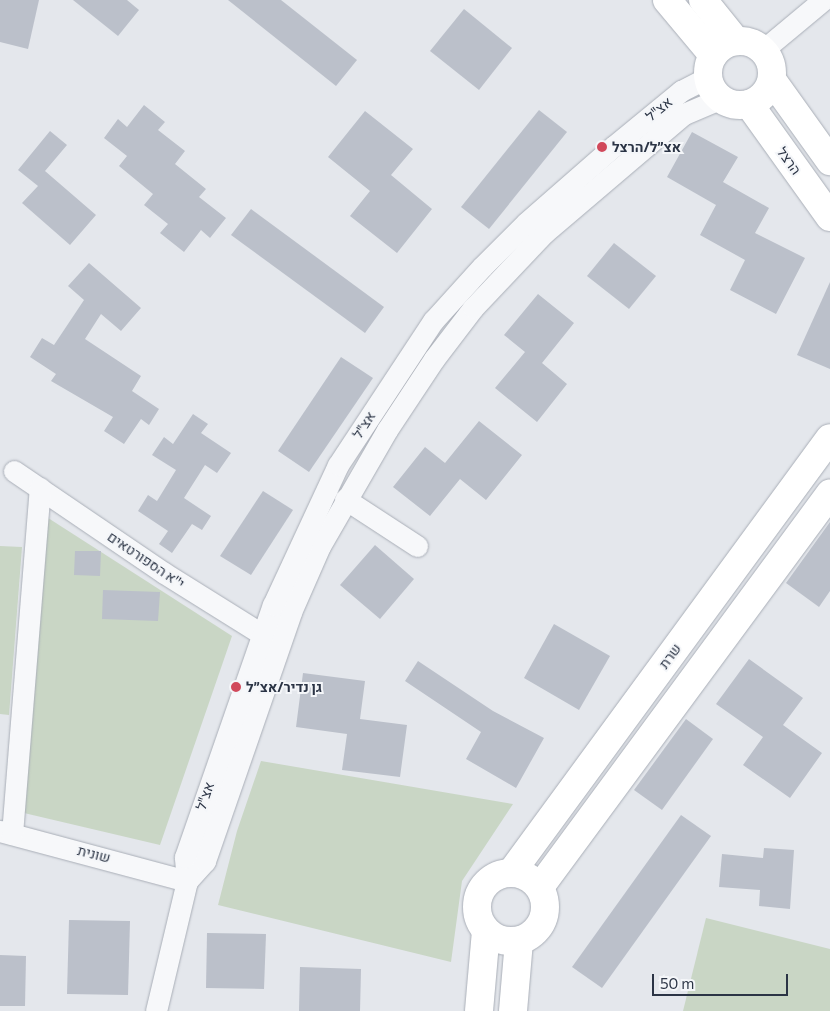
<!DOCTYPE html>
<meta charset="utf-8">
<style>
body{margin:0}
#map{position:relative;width:830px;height:1011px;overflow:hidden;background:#e4e7ec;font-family:Commissioner,Heebo,sans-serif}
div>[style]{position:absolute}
.green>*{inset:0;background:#c9d6c5}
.building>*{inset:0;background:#bbc0ca}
.roads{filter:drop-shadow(0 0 1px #a9aeb7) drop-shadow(0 0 1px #a9aeb7)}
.street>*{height:21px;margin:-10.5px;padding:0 10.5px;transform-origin:10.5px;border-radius:10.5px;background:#f7f8fa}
.secondary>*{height:28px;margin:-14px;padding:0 14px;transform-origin:14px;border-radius:14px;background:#fff}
.secondary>.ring{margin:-14px;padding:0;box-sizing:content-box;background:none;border:28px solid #fff;border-radius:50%}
.dots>*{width:14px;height:14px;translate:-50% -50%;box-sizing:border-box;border:2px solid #f4f6f9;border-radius:50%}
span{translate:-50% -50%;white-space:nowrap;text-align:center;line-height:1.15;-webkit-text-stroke:4px #f4f6f9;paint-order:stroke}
.street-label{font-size:14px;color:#2b3445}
.poi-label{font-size:14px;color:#2b3445;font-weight:700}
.left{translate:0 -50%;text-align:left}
.scale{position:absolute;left:652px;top:974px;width:136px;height:22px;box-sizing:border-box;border:2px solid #2b3445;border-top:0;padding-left:6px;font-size:15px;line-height:18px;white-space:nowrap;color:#2b3445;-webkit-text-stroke:4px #f4f6f9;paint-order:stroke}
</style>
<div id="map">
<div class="green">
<i style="clip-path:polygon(45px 516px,232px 636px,160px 845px,24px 813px)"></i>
<i style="clip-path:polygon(0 546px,22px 547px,9px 715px,0 714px)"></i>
<i style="clip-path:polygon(261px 761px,513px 804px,462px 881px,451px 962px,218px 905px,237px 831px)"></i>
<i style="clip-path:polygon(706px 918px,830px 949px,830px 1011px,683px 1011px)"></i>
</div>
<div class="building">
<i style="clip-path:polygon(0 0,39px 0,28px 49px,0 42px)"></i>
<i style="clip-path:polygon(73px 0,127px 0,139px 10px,118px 36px)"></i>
<i style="clip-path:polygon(228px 0,281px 0,357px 60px,336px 86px)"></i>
<i style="clip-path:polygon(464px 9px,512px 48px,479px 90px,430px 51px)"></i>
<i style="clip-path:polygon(144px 105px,165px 122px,158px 130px,185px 151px,175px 164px,206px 189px,199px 197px,226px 218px,210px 238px,201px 230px,184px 252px,160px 233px,168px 224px,144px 205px,153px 194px,119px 166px,127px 156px,104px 138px,118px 119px,127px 127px)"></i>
<i style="clip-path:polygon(539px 110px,567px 132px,489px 229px,461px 207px)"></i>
<i style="clip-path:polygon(365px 111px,413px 149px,391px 175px,432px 209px,397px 253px,350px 216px,370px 191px,328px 157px)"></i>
<i style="clip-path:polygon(50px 131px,67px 145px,45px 171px,96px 215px,70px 245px,22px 203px,38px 186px,18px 170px)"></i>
<i style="clip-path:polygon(692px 132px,738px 157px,723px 182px,769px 208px,755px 233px,805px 258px,776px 314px,730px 290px,745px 260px,700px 235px,716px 205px,667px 177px)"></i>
<i style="clip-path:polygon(251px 209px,384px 307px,365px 333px,231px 235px)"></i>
<i style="clip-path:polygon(614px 243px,656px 276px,629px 309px,587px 276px)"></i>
<i style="clip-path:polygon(89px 263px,141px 308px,121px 331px,101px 314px,85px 339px,141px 376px,132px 391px,159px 409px,149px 425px,141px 419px,124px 444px,104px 431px,113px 417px,51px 381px,56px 374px,30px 357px,42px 338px,54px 345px,84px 300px,68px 286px)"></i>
<i style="clip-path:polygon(830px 282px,830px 369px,797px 355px)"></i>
<i style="clip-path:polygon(538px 294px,574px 323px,542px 363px,567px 384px,537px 422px,495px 388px,525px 352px,504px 335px)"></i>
<i style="clip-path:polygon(341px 357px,373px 378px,309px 472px,278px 451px)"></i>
<i style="clip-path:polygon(193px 414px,208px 424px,201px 433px,231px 453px,217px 473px,205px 465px,184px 498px,211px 516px,202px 530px,192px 524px,172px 553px,159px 544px,168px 531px,138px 511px,148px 495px,157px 501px,176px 470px,152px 455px,164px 437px,173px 444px)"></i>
<i style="clip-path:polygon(479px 421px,522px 455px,486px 500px,460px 479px,430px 516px,393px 487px,425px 447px,445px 463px)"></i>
<i style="clip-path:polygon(263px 491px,293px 510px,251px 575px,220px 556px)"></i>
<i style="clip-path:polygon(830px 522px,830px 591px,819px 607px,786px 583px)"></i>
<i style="clip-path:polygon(375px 545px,414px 579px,380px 619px,340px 585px)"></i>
<i style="clip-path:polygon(75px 551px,101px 551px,100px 576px,74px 575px)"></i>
<i style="clip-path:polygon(103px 590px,160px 592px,158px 621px,102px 619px)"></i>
<i style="clip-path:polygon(554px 624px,610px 656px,579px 710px,524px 678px)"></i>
<i style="clip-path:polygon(749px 659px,803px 698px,783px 725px,822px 753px,790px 798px,743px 765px,763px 737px,716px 704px)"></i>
<i style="clip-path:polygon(418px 661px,493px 711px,544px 738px,516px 788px,466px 759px,481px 732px,405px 681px)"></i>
<i style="clip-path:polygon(303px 673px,365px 681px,360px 719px,407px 725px,400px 777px,342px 770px,347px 734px,296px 727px)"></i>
<i style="clip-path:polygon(686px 719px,713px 739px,662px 810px,634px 790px)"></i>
<i style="clip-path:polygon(681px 815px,711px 836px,602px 988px,572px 967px)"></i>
<i style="clip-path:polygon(764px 848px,794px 850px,790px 909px,759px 906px,760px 890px,719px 887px,722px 854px,763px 858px)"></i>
<i style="clip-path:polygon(69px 920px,130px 921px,128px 995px,67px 994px)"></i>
<i style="clip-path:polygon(207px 933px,266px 934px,264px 989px,206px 988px)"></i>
<i style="clip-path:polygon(0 955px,26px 956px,25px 1006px,0 1006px)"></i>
<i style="clip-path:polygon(300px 967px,361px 969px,360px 1011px,299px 1011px)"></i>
</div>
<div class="roads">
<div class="street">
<i style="left:763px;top:50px;width:78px;rotate:-39.8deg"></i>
<i style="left:14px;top:471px;width:181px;rotate:34.2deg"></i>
<i style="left:164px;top:573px;width:128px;rotate:32deg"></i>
<i style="left:345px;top:499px;width:86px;rotate:33.1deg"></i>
<i style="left:0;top:831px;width:194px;rotate:15deg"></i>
<i style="left:12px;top:834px;width:347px;rotate:-85.4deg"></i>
<i style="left:187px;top:881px;width:27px;rotate:-48deg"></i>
<i style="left:205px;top:861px;width:263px;rotate:-70.9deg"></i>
<i style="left:291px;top:612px;width:72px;rotate:-66.3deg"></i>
<i style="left:320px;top:546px;width:134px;rotate:-60deg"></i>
<i style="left:387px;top:430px;width:85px;rotate:-56.5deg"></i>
<i style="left:434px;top:359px;width:64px;rotate:-52.6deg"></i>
<i style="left:473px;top:308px;width:103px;rotate:-46.6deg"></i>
<i style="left:544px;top:233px;width:184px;rotate:-40.4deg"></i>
<i style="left:684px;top:114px;width:39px;rotate:-23deg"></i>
<i style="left:156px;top:1011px;width:134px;rotate:-76.6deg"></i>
<i style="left:187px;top:881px;width:24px;rotate:-95deg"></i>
<i style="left:185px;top:857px;width:267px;rotate:-70.8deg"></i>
<i style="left:273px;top:605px;width:154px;rotate:-65.1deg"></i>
<i style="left:338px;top:465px;width:173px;rotate:-56.6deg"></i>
<i style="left:433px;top:321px;width:73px;rotate:-47.8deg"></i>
<i style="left:482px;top:267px;width:62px;rotate:-45deg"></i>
<i style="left:526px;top:223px;width:117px;rotate:-41.2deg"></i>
<i style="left:614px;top:146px;width:87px;rotate:-39.4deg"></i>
<i style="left:681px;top:91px;width:30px;rotate:-27deg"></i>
</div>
<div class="secondary">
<i style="left:667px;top:0;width:72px;rotate:50.1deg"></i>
<i style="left:703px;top:0;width:53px;rotate:51.2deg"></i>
<i class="ring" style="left:708px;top:41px;width:36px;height:36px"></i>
<i style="left:772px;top:80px;width:100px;rotate:54.4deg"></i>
<i style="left:749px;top:104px;width:139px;rotate:54.4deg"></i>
<i class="ring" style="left:477px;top:873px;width:40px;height:40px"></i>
<i style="left:511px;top:873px;width:539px;rotate:-53.75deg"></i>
<i style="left:540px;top:887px;width:489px;rotate:-53.6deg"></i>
<i style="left:479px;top:1011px;width:80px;rotate:-85deg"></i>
<i style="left:513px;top:1011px;width:70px;rotate:-85.1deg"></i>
</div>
</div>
<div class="dots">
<i style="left:602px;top:147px;background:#d1495b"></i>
<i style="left:236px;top:687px;background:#d1495b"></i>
</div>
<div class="street-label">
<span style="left:659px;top:109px;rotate:-39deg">אצ"ל</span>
<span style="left:789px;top:161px;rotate:54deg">הרצל</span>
<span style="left:364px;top:425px;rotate:-57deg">אצ"ל</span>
<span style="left:146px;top:560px;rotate:34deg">י''א הספורטאים</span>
<span style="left:670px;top:656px;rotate:-54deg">שרת</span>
<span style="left:205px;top:796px;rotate:-71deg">אצ"ל</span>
<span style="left:94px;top:854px;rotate:14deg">שונית</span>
</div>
<div class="poi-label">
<span class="left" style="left:612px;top:147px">אצ״ל/הרצל</span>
<span class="left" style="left:246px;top:687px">גן נדיר/אצ״ל</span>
</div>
<div class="scale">50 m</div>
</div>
